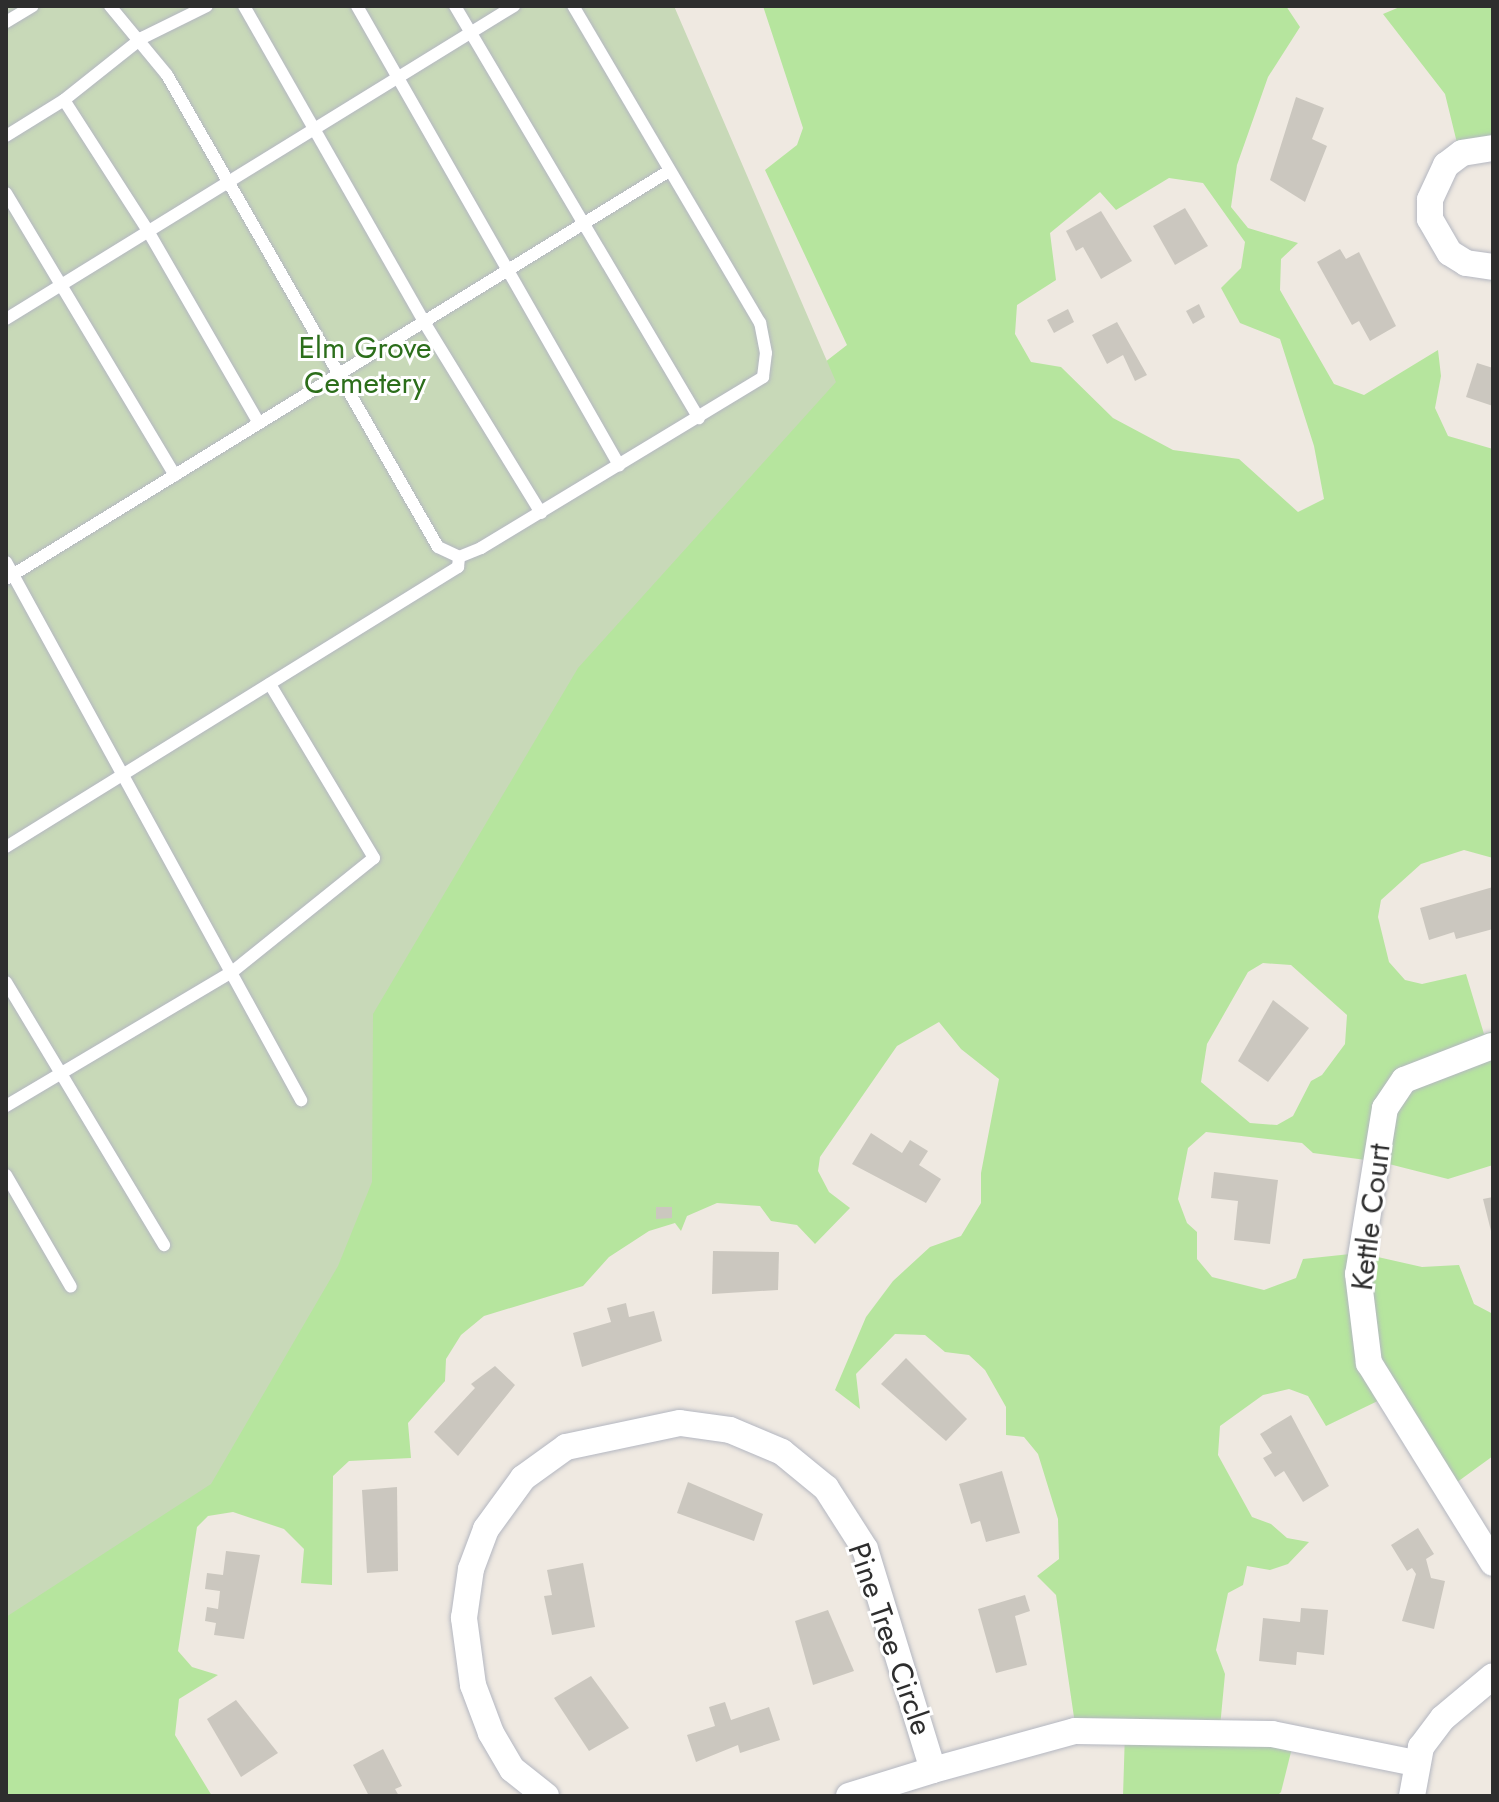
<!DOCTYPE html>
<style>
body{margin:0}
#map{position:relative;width:1499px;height:1802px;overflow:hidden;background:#efe9e1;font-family:Jost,sans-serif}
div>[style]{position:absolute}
.green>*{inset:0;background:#b6e59e}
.cemetery>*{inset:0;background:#c8d9b8}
.building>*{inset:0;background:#cbc7bf}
.roads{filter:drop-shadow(0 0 2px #b4b7c1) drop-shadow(0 0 2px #b4b7c1)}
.service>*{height:12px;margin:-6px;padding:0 6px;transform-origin:6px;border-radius:6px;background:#fff}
.minor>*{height:26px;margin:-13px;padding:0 13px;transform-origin:13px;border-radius:13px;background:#fff}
span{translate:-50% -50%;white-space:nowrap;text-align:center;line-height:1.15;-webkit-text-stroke:6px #fff;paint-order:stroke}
.park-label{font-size:30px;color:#2c6e1b}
.street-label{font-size:30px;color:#2e2e2e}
.frame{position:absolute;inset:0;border:8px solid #2e2e2e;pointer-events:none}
</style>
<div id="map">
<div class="green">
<i style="clip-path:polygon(evenodd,763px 6px,1286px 6px,1300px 27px,1268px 77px,1237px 165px,1231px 207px,1248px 228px,1298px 243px,1281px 259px,1280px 290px,1334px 384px,1364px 395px,1438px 350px,1441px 376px,1435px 408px,1448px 436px,1493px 449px,1493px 858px,1464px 850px,1421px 864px,1381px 900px,1378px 917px,1389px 962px,1405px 980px,1422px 984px,1466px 974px,1484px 1034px,1493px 1031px,1493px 1165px,1448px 1179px,1381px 1162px,1313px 1153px,1302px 1143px,1206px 1132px,1188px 1148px,1178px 1199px,1187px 1223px,1197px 1232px,1197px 1259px,1212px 1277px,1264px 1290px,1296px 1278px,1303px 1259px,1360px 1253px,1422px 1267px,1459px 1265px,1474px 1304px,1493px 1314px,1493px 1456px,1449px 1488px,1386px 1397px,1326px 1426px,1308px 1396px,1289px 1389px,1263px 1395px,1220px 1426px,1218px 1455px,1252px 1517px,1271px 1524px,1287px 1538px,1309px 1542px,1288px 1564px,1270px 1570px,1247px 1566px,1243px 1585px,1228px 1593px,1216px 1650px,1225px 1674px,1220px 1727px,1294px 1740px,1281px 1792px,1277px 1796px,1123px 1796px,1125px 1732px,1075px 1724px,1056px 1595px,1037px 1576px,1059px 1559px,1058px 1519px,1038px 1454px,1024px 1437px,1006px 1435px,1006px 1407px,985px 1370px,969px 1355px,945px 1352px,925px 1335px,895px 1334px,856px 1374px,860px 1409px,835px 1390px,866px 1317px,893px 1281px,930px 1247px,961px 1236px,981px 1203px,981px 1173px,999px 1079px,961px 1049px,939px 1022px,897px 1046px,820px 1157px,818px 1171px,829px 1192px,850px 1208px,815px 1244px,797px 1225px,771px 1221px,760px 1206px,717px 1203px,687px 1216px,681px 1231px,675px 1223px,649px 1231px,609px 1257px,583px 1286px,484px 1316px,461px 1335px,446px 1359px,445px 1381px,408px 1423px,411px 1458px,349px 1461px,333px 1476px,332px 1585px,301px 1583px,304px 1549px,284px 1529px,233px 1512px,208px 1516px,197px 1527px,178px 1651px,192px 1667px,218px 1675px,179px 1699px,175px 1735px,212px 1796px,6px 1796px,6px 1348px,606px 532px,847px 345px,765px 170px,797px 145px,803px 128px,763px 6px,1169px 178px,1203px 183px,1245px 242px,1241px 268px,1221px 288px,1240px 323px,1280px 339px,1314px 446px,1324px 499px,1298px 512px,1239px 459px,1173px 450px,1113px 418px,1061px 367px,1031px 362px,1015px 334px,1017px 305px,1056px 280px,1050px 233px,1100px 192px,1116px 210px,1169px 178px,763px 6px,1263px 963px,1291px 965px,1347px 1015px,1345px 1044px,1322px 1075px,1311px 1081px,1293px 1116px,1277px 1125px,1250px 1123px,1201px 1082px,1207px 1044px,1248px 972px,1263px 963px)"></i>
<i style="clip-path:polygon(1402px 6px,1493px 6px,1493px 149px,1458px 147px,1445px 94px,1383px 14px)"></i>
</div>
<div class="cemetery">
<i style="clip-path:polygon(6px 6px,674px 6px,836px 382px,578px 668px,373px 1014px,372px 1182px,338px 1266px,211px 1484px,6px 1617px)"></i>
</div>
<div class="building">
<i style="clip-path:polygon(1296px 97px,1324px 108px,1312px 139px,1327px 146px,1305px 202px,1270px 180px)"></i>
<i style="clip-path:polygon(1185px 208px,1208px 246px,1175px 265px,1153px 226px)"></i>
<i style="clip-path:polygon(1101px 211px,1132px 261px,1101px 279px,1083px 247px,1076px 251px,1066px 231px)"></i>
<i style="clip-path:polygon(1340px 249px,1346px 259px,1359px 252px,1396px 326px,1370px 341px,1359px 321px,1352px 325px,1317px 262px)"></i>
<i style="clip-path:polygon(1199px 304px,1205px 317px,1193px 324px,1186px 311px)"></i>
<i style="clip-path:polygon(1068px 309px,1074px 322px,1054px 333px,1047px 320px)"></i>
<i style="clip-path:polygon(1117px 322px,1147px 375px,1135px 381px,1123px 355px,1107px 364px,1092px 335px)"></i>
<i style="clip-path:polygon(1477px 363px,1493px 368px,1493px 406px,1466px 397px)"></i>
<i style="clip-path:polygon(1493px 887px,1493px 929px,1456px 939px,1454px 932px,1429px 940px,1420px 908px)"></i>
<i style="clip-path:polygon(1273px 1000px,1309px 1028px,1268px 1082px,1238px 1061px)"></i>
<i style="clip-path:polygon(871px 1133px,902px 1153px,910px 1140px,928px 1151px,919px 1165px,941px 1179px,926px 1203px,852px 1164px)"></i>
<i style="clip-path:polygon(1214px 1172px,1278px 1180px,1270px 1244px,1234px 1240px,1238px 1201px,1211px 1198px)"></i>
<i style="clip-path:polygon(1493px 1197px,1493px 1235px,1492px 1235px,1483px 1199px)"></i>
<i style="clip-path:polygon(656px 1207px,672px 1207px,672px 1218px,656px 1219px)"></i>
<i style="clip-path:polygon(713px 1251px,779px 1252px,778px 1290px,712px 1294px)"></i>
<i style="clip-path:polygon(626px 1303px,629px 1317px,654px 1311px,662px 1341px,582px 1367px,573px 1333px,611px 1322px,607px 1308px)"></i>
<i style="clip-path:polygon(906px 1358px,967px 1419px,946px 1441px,881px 1384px)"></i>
<i style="clip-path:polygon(495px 1366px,515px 1385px,458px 1456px,434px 1432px,475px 1388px,471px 1384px)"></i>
<i style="clip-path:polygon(1291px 1415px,1329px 1486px,1303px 1502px,1284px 1471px,1275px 1477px,1263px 1458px,1272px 1453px,1260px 1434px)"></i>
<i style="clip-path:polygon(1002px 1471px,1020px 1533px,986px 1542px,980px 1521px,971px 1524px,959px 1484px)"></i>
<i style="clip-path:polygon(688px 1482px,763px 1514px,754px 1541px,677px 1513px)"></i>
<i style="clip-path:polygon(397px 1487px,398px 1571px,367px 1573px,362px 1490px)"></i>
<i style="clip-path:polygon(1418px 1528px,1434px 1554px,1426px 1559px,1431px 1578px,1445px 1581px,1434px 1629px,1402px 1621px,1416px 1574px,1412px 1568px,1407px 1571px,1391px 1545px)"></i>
<i style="clip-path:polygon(226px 1551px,260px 1555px,244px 1639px,214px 1635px,216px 1623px,205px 1621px,207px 1607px,218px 1609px,220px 1591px,205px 1589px,207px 1573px,223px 1575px)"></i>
<i style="clip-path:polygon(583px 1563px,595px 1627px,552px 1635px,544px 1596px,552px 1595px,547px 1570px)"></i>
<i style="clip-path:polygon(1025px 1595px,1030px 1611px,1015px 1616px,1027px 1665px,996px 1673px,978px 1609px)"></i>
<i style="clip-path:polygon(1301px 1608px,1328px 1610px,1324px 1655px,1297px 1652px,1296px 1665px,1259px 1661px,1263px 1618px,1300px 1622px)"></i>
<i style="clip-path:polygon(828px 1610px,854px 1671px,813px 1685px,795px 1621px)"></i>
<i style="clip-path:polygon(591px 1676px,629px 1728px,589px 1751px,554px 1698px)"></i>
<i style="clip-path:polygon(236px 1700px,278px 1753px,241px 1777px,207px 1719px)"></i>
<i style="clip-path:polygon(725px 1702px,731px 1720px,769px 1707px,780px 1740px,740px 1753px,738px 1745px,696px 1762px,687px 1735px,715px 1726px,709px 1707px)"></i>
<i style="clip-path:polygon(383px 1749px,402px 1786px,395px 1789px,399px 1796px,369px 1796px,353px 1765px)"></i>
</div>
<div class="roads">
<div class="service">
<i style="left:110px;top:6px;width:89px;rotate:50.4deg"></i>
<i style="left:167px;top:75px;width:544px;rotate:60.14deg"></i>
<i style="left:438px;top:547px;width:23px;rotate:25deg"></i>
<i style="left:459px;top:557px;width:24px;rotate:-22deg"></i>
<i style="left:481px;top:548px;width:330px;rotate:-31.2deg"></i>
<i style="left:763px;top:377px;width:24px;rotate:-83deg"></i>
<i style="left:766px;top:353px;width:31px;rotate:-101deg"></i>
<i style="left:760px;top:323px;width:368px;rotate:-120.5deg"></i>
<i style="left:244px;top:6px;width:364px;rotate:60.3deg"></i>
<i style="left:424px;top:322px;width:224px;rotate:58.5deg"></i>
<i style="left:357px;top:6px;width:529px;rotate:60.28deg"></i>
<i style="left:455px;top:6px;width:479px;rotate:59.4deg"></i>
<i style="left:6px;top:22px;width:31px;rotate:-31deg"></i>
<i style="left:64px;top:100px;width:156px;rotate:57.3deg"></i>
<i style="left:148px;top:231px;width:222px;rotate:60deg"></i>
<i style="left:6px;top:136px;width:68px;rotate:-31.8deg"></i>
<i style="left:64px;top:100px;width:100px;rotate:-38.5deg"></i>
<i style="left:142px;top:38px;width:72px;rotate:-26.2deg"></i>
<i style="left:6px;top:193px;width:329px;rotate:59.1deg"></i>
<i style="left:6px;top:319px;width:597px;rotate:-31.64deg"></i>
<i style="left:6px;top:562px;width:614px;rotate:61.26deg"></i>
<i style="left:6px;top:579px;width:778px;rotate:-31.61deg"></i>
<i style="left:6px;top:847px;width:532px;rotate:-31.78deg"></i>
<i style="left:458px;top:567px;width:10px;rotate:-84deg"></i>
<i style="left:6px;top:982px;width:307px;rotate:59deg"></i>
<i style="left:6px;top:1106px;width:263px;rotate:-30.7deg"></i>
<i style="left:232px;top:972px;width:182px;rotate:-38.8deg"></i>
<i style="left:374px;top:858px;width:203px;rotate:-120.9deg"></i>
<i style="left:6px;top:1175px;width:129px;rotate:59.9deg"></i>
</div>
<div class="minor">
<i style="left:1493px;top:148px;width:31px;rotate:171deg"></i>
<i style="left:1462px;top:153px;width:20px;rotate:143deg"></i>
<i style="left:1446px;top:165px;width:38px;rotate:115deg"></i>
<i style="left:1430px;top:200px;width:19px;rotate:90deg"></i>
<i style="left:1430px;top:219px;width:39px;rotate:60deg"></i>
<i style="left:1450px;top:253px;width:19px;rotate:32deg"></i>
<i style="left:1466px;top:263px;width:27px;rotate:8deg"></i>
<i style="left:1492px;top:1046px;width:94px;rotate:158.9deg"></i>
<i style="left:1404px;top:1080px;width:34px;rotate:124deg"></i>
<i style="left:1385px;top:1108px;width:168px;rotate:99.2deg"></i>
<i style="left:1358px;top:1274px;width:90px;rotate:83deg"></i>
<i style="left:1369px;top:1363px;width:235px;rotate:58.2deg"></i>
<i style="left:933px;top:1770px;width:147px;rotate:-15.4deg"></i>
<i style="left:1075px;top:1731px;width:197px;rotate:0.9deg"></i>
<i style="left:1272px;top:1734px;width:146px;rotate:11.5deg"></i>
<i style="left:546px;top:1796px;width:43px;rotate:-141.5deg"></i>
<i style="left:512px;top:1769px;width:42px;rotate:-120.3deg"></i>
<i style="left:491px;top:1733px;width:51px;rotate:-110.6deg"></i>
<i style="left:473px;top:1685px;width:68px;rotate:-97.7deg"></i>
<i style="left:464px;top:1618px;width:49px;rotate:-81.9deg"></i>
<i style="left:471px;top:1569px;width:43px;rotate:-69.4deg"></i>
<i style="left:486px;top:1529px;width:63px;rotate:-54deg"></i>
<i style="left:523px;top:1478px;width:53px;rotate:-35.8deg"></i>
<i style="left:566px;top:1447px;width:116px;rotate:-11.9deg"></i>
<i style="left:680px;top:1423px;width:50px;rotate:8deg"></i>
<i style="left:730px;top:1430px;width:56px;rotate:22.9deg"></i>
<i style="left:782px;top:1452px;width:57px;rotate:39.3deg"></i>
<i style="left:826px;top:1488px;width:72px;rotate:57.4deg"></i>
<i style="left:865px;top:1549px;width:231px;rotate:72.9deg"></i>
<i style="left:933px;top:1770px;width:88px;rotate:162.8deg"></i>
<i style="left:1412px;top:1796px;width:50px;rotate:-79.6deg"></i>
<i style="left:1421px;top:1747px;width:36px;rotate:-53deg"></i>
<i style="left:1443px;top:1718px;width:65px;rotate:-40deg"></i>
</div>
</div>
<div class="park-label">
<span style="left:365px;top:365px">Elm Grove<br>Cemetery</span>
</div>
<div class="street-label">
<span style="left:1371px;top:1217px;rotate:-83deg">Kettle Court</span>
<span style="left:890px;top:1639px;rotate:71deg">Pine Tree Circle</span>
</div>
<div class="frame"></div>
</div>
